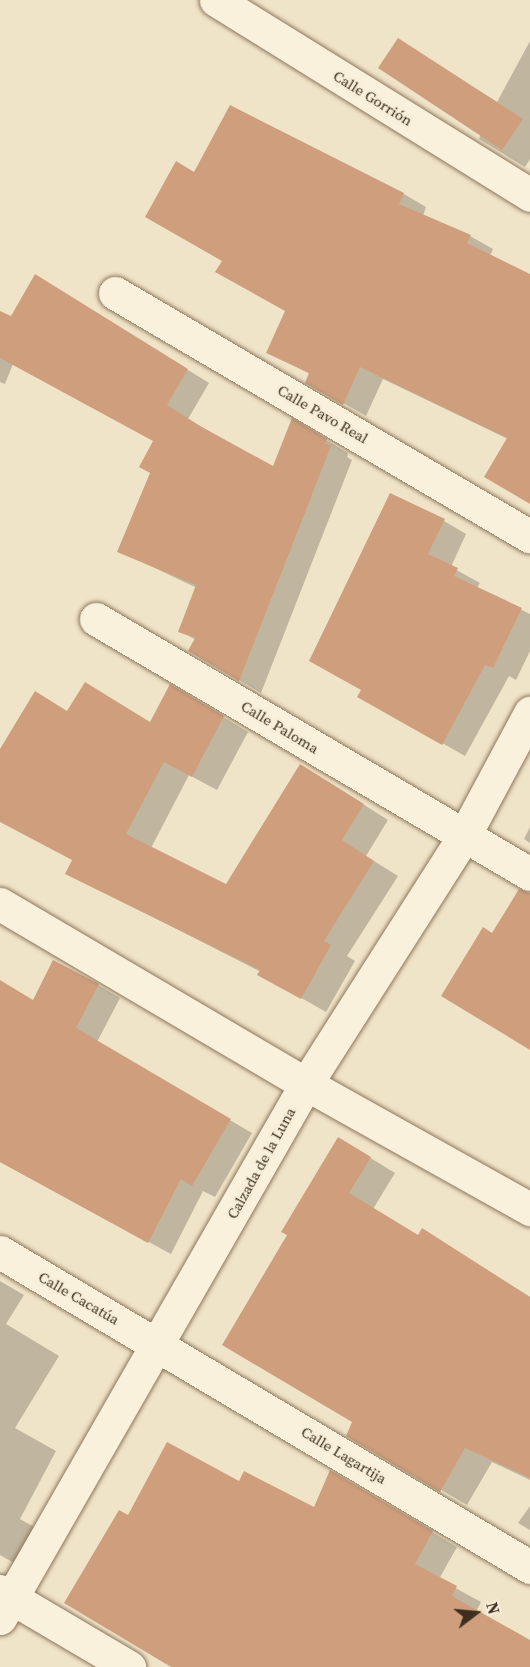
<!DOCTYPE html>
<meta charset="utf-8">
<style>
body{margin:0}
#map{position:relative;width:530px;height:1667px;overflow:hidden;background:#f0e4c8;font-family:"Source Serif 4",serif}
div>[style]{position:absolute}
.shadow>*{inset:0;background:#0003}
.building>*{inset:0;background:#cf9f7d}
.roads{filter:drop-shadow(0 0 2px #8d765c) drop-shadow(0 0 2px #8d765c)}
.minor>*{height:33px;margin:-16.5px;padding:0 16.5px;transform-origin:16.5px;border-radius:16.5px;background:#faf1dc}
span{translate:-50% -50%;white-space:nowrap;text-align:center;line-height:1.15;-webkit-text-stroke:5px #f7eed8;paint-order:stroke}
.street-label{font-size:15px;color:#3d2e20}
.north{position:absolute;left:446px;top:1583px;width:60px;height:60px;-webkit-text-stroke:4px #f7eed8;paint-order:stroke;rotate:74deg;font-size:16px;font-weight:700;line-height:24px;text-align:center;color:#3d2e20}
.north::after{content:'';display:block;margin:auto;width:21px;height:27px;background:#3d2e20;clip-path:polygon(50% 0,100% 100%,50% 72%,0 100%)}
</style>
<div id="map">
<div class="shadow">
<i style="clip-path:polygon(399px 40px,497px 102px,530px 41px,530px 159px,525px 167px,479px 139px,481px 134px)"></i>
<i style="clip-path:polygon(231px 107px,404px 194px,426px 207px,423px 216px,470px 236px,493px 249px,490px 256px,530px 276px,530px 502px,508px 439px,383px 379px,366px 416px,307px 382px,310px 374px,268px 352px,287px 310px,224px 260px,195px 174px)"></i>
<i style="clip-path:polygon(58px 289px,209px 383px,188px 419px,274px 469px,292px 420px,348px 453px,347px 457px,352px 460px,261px 693px,190px 651px,196px 640px,180px 631px,197px 588px,119px 551px,152px 473px,155px 441px,13px 364px,5px 384px,0 382px,0 312px,12px 318px)"></i>
<i style="clip-path:polygon(444px 521px,466px 534px,451px 567px,480px 583px,477px 588px,530px 614px,530px 651px,516px 680px,509px 676px,465px 756px,359px 696px,363px 690px,311px 660px)"></i>
<i style="clip-path:polygon(171px 686px,248px 732px,217px 790px,189px 775px,151px 848px,227px 885px,325px 780px,388px 820px,366px 856px,398px 876px,347px 956px,355px 961px,326px 1012px,259px 974px,261px 972px,67px 873px,74px 860px,0 821px,0 752px,68px 712px,151px 723px)"></i>
<i style="clip-path:polygon(530px 827px,530px 843px,524px 839px)"></i>
<i style="clip-path:polygon(0 982px,34px 1002px,98px 985px,120px 998px,97px 1042px,252px 1133px,215px 1197px,203px 1191px,171px 1254px,0 1162px)"></i>
<i style="clip-path:polygon(364px 1154px,395px 1173px,373px 1209px,419px 1236px,422px 1230px,530px 1297px,530px 1480px,492px 1462px,467px 1505px,348px 1435px,354px 1421px,224px 1345px)"></i>
<i style="clip-path:polygon(0 1281px,24px 1295px,6px 1324px,59px 1356px,15px 1428px,56px 1451px,20px 1519px,41px 1531px,21px 1567px,0 1555px)"></i>
<i style="clip-path:polygon(331px 1472px,457px 1547px,439px 1579px,481px 1602px,476px 1612px,530px 1643px,530px 1667px,174px 1667px,129px 1517px,239px 1483px,314px 1509px)"></i>
<i style="clip-path:polygon(530px 1506px,530px 1530px,518px 1523px)"></i>
</div>
<div class="building">
<i style="clip-path:polygon(398px 38px,523px 119px,502px 150px,378px 68px)"></i>
<i style="clip-path:polygon(230px 105px,404px 193px,399px 204px,471px 235px,467px 243px,530px 274px,530px 504px,484px 477px,507px 438px,360px 367px,343px 405px,305px 383px,309px 373px,266px 353px,285px 311px,215px 272px,222px 261px,145px 217px,176px 161px,194px 172px)"></i>
<i style="clip-path:polygon(35px 274px,188px 369px,167px 405px,200px 426px,273px 466px,292px 418px,327px 439px,325px 443px,331px 446px,239px 681px,188px 651px,195px 638px,178px 632px,196px 585px,117px 552px,150px 473px,139px 467px,153px 441px,0 358px,0 311px,11px 316px)"></i>
<i style="clip-path:polygon(390px 493px,445px 519px,428px 554px,458px 568px,454px 576px,522px 608px,493px 668px,485px 665px,442px 745px,357px 697px,361px 690px,309px 661px)"></i>
<i style="clip-path:polygon(85px 682px,150px 722px,170px 684px,224px 716px,192px 777px,164px 762px,126px 834px,226px 884px,300px 764px,364px 804px,342px 840px,374px 861px,324px 941px,331px 945px,301px 999px,257px 975px,260px 970px,65px 874px,72px 860px,0 822px,0 749px,35px 691px,67px 711px)"></i>
<i style="clip-path:polygon(519px 889px,530px 893px,530px 1050px,441px 996px,483px 927px,492px 933px)"></i>
<i style="clip-path:polygon(53px 960px,99px 984px,76px 1028px,231px 1119px,192px 1186px,181px 1179px,148px 1243px,0 1162px,0 980px,33px 1000px)"></i>
<i style="clip-path:polygon(338px 1137px,371px 1157px,349px 1193px,418px 1235px,422px 1228px,530px 1297px,530px 1478px,465px 1448px,440px 1492px,346px 1436px,352px 1422px,222px 1345px,287px 1235px,281px 1232px)"></i>
<i style="clip-path:polygon(167px 1442px,239px 1481px,244px 1471px,314px 1507px,330px 1470px,433px 1531px,415px 1564px,457px 1586px,452px 1596px,530px 1640px,530px 1667px,171px 1667px,64px 1603px,119px 1510px,128px 1515px)"></i>
</div>
<div class="roads">
<div class="minor">
<i style="left:216px;top:0;width:370px;rotate:31.8deg"></i>
<i style="left:115px;top:293px;width:481px;rotate:30.4deg"></i>
<i style="left:96px;top:619px;width:503px;rotate:30.44deg"></i>
<i style="left:0;top:904px;width:355px;rotate:30.5deg"></i>
<i style="left:306px;top:1084px;width:257px;rotate:29.2deg"></i>
<i style="left:0;top:1252px;width:617px;rotate:30.72deg"></i>
<i style="left:0;top:1591px;width:150px;rotate:30.5deg"></i>
<i style="left:0;top:1618px;width:615px;rotate:-60.19deg"></i>
<i style="left:306px;top:1084px;width:294px;rotate:-57.5deg"></i>
<i style="left:464px;top:836px;width:140px;rotate:-61.8deg"></i>
</div>
</div>
<div class="street-label">
<span style="left:373px;top:98px;rotate:32deg">Calle Gorrión</span>
<span style="left:323px;top:414px;rotate:30deg">Calle Pavo Real</span>
<span style="left:280px;top:727px;rotate:31deg">Calle Paloma</span>
<span style="left:261px;top:1163px;rotate:-61deg">Calzada de la Luna</span>
<span style="left:79px;top:1298px;rotate:30deg">Calle Cacatúa</span>
<span style="left:344px;top:1455px;rotate:31deg">Calle Lagartija</span>
</div>
<div class="north">N</div>
</div>
